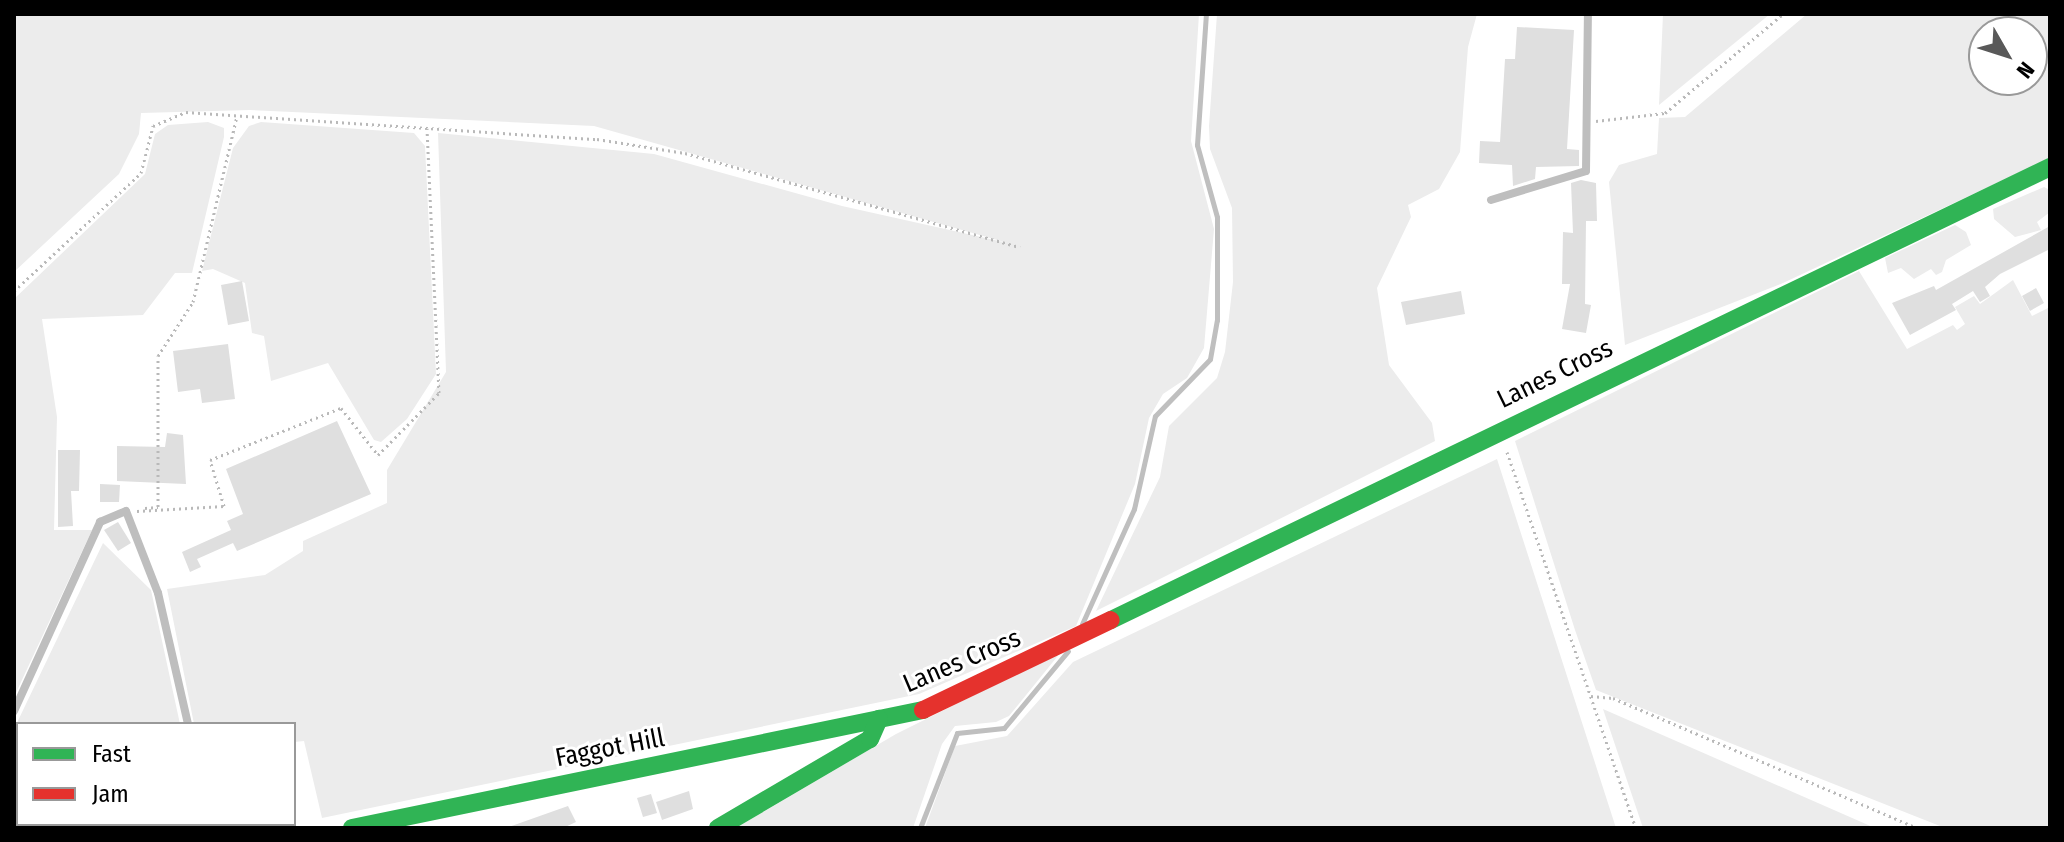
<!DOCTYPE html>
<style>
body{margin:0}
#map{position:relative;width:2064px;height:842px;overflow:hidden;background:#fff;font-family:"Fira Sans Condensed",sans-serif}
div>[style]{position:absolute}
.green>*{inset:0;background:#ececec}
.stream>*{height:5px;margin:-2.5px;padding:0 2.5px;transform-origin:2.5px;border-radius:2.5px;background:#bfbfbf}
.building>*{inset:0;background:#dfdfdf}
.path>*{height:3px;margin-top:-1.5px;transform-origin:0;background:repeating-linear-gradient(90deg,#b9b9b9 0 2px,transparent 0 6px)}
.lane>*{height:8px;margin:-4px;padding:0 4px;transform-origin:4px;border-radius:4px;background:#bebebe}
.fast>*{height:18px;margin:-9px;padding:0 9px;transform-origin:9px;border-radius:9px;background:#30b455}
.jam>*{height:18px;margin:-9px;padding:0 9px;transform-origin:9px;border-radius:9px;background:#e5322d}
span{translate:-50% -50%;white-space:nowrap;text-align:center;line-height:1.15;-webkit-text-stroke:6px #fff;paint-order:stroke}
.street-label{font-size:26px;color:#000}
.frame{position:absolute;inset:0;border:16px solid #000;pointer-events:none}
.legend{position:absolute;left:16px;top:722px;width:280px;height:104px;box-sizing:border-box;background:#fff;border:2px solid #999;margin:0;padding:10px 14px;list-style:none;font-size:24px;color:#000}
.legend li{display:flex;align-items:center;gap:16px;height:40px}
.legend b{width:40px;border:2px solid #999}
.north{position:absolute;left:1968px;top:16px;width:80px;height:80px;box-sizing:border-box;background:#fff;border:2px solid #999;border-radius:50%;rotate:129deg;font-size:22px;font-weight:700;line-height:32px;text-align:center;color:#000}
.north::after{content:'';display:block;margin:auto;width:28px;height:36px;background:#595959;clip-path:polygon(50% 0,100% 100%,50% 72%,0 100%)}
</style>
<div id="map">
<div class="green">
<i style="clip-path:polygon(14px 14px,1199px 14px,1191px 141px,1214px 229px,1204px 348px,1187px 378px,1163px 394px,1149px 418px,1135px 484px,1076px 626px,919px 694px,322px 818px,304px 741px,294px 742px,294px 724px,194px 724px,167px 589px,265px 575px,303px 551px,303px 541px,387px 503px,387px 470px,446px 372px,438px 133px,654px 154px,842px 206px,1008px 243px,594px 126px,250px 110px,141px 113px,139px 134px,119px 174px,14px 272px)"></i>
<i style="clip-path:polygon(1217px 14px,1477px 14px,1468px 47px,1460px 152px,1439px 189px,1408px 205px,1411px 217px,1377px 288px,1389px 365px,1432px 423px,1435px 441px,1096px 611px,1160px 477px,1169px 426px,1217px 378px,1225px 352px,1233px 282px,1232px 208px,1210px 149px,1209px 126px)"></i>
<i style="clip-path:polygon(1663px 14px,1770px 14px,1659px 105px)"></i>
<i style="clip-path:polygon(evenodd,1807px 14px,2050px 14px,2050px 158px,1783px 283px,1625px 345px,1609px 182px,1619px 165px,1657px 154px,1659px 118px,1685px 117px,1807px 14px,1984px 32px,2032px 32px,2032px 80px,1984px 80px,1984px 32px)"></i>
<i style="clip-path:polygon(208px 122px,224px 128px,224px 137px,192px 273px,175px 273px,143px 315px,42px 319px,57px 417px,54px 530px,92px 530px,14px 697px,14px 299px,145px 174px,155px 134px,168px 125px)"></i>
<i style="clip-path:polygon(261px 122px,414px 133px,425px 146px,436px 374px,407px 419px,381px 442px,374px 440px,328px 363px,271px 381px,264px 336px,252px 333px,245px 283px,213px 269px,202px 271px,233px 148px,249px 126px)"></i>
<i style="clip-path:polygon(2044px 187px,2050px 190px,2050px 212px,2037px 222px,2041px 230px,2015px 237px,1994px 219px,1993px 209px)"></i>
<i style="clip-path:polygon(1955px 225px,1966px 232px,1971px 245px,1946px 260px,1942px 272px,1936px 275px,1931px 269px,1914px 279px,1901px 268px,1888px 273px,1885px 258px)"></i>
<i style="clip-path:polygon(1859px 271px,1907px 349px,1953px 325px,1957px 330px,1965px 324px,1955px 307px,1974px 296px,1980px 304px,2013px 280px,2032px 316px,2050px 307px,2050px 828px,1945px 828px,1596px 690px,1575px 630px,1515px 441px)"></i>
<i style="clip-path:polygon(1497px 459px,1616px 828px,925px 828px,955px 746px,1007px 736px,1073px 662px)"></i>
<i style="clip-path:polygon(103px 543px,151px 590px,180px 724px,18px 724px,18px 824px,192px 828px,14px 828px,14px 729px)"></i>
<i style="clip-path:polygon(1061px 652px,1009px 716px,996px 722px,955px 726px,942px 744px,913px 828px,736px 828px,896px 734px)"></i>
<i style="clip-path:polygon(1603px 709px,1875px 828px,1643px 828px)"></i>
</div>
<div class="stream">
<i style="left:1082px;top:624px;width:126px;rotate:-65.7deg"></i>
<i style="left:1134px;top:509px;width:95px;rotate:-77.3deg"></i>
<i style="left:1155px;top:416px;width:79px;rotate:-46deg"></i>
<i style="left:1210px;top:359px;width:40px;rotate:-80deg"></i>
<i style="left:1217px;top:320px;width:103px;rotate:-90deg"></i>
<i style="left:1217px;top:217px;width:75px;rotate:-105.5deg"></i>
<i style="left:1197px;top:145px;width:131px;rotate:-86.1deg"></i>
<i style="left:920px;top:828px;width:102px;rotate:-68.7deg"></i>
<i style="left:957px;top:733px;width:47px;rotate:-6.1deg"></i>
<i style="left:1004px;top:728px;width:100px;rotate:-50.3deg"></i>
</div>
<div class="building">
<i style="clip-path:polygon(1517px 27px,1574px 30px,1567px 149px,1579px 150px,1579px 166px,1536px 167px,1535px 179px,1513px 186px,1512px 165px,1479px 163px,1480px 141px,1500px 142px,1505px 59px,1515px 59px)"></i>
<i style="clip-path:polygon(1581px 180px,1596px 183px,1597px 221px,1586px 221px,1585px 304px,1591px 305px,1586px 333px,1562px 329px,1570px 284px,1562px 284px,1563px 232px,1573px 233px,1571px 183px)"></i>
<i style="clip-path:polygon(2050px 226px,2050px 249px,2000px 274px,1985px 287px,1990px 296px,1980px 302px,1973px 291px,1952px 304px,1956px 310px,1910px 335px,1892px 303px,1934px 286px,1936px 290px)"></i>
<i style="clip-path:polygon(242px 281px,249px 321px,228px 325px,221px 285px)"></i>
<i style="clip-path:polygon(2036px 288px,2044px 303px,2030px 311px,2022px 296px)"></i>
<i style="clip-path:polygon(1461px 291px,1465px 314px,1406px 325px,1401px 302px)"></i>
<i style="clip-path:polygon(228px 344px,235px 399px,202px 403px,200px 389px,178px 392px,173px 351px)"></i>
<i style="clip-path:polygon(337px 421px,371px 494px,237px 551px,233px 543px,197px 559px,201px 567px,190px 572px,182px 552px,231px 530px,227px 521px,243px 514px,226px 469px)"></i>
<i style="clip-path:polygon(167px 433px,183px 435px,186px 484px,117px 481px,117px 446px,165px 447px)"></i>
<i style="clip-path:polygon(58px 450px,80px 450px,79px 491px,71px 491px,73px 526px,58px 527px)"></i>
<i style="clip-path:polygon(100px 484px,120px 485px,119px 502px,100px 502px)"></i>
<i style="clip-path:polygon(118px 522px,131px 543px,118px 551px,104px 530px)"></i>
<i style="clip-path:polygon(689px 791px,693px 809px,662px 820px,656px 802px)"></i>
<i style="clip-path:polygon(651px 794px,657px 813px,643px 817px,637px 798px)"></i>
<i style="clip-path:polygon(568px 806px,576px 822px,563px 828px,506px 828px)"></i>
</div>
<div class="path">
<i style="left:1596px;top:121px;width:69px;rotate:-6.6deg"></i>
<i style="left:1665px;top:113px;width:154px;rotate:-40deg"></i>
<i style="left:14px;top:291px;width:173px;rotate:-42.9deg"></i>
<i style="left:141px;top:173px;width:49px;rotate:-75.7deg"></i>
<i style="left:153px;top:126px;width:36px;rotate:-23deg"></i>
<i style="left:186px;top:112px;width:412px;rotate:3.8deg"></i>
<i style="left:597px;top:139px;width:89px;rotate:9deg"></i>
<i style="left:685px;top:153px;width:348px;rotate:15.7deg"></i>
<i style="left:1507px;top:452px;width:398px;rotate:71.1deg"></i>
<i style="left:145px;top:508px;width:13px;rotate:-4deg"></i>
<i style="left:158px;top:507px;width:151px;rotate:-90deg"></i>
<i style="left:158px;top:356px;width:64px;rotate:-57.1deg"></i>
<i style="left:193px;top:302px;width:191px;rotate:-76.7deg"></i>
<i style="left:137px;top:511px;width:87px;rotate:-3.3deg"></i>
<i style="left:224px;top:506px;width:48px;rotate:-106.9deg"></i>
<i style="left:210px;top:460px;width:141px;rotate:-21.7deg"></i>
<i style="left:341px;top:408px;width:60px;rotate:51.8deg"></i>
<i style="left:378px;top:455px;width:87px;rotate:-45.5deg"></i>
<i style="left:439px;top:393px;width:265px;rotate:-92.6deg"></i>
<i style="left:1591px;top:696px;width:22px;rotate:5deg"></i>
<i style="left:1613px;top:698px;width:332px;rotate:23.1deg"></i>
</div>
<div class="lane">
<i style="left:1491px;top:200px;width:99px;rotate:-17deg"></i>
<i style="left:1586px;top:171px;width:157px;rotate:-89.3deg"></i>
<i style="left:14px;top:711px;width:208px;rotate:-65.5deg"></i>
<i style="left:100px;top:522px;width:28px;rotate:-23deg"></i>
<i style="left:126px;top:511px;width:88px;rotate:68.7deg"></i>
<i style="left:158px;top:593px;width:134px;rotate:77.1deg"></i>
<i style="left:201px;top:824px;width:4px;rotate:90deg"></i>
</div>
<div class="fast">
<i style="left:1111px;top:620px;width:1043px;rotate:-25.75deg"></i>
<i style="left:352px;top:828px;width:583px;rotate:-11.68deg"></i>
<i style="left:718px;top:828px;width:176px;rotate:-30.4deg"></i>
<i style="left:870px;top:739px;width:22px;rotate:-66deg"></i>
</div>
<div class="jam">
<i style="left:923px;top:710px;width:208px;rotate:-25.6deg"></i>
</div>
<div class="street-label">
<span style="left:1555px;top:374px;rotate:-26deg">Lanes Cross</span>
<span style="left:962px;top:661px;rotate:-23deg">Lanes Cross</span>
<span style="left:610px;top:748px;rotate:-11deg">Faggot Hill</span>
</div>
<div class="frame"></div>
<ul class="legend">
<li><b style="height:10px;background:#30b455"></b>Fast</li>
<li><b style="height:10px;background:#e5322d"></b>Jam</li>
</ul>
<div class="north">N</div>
</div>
